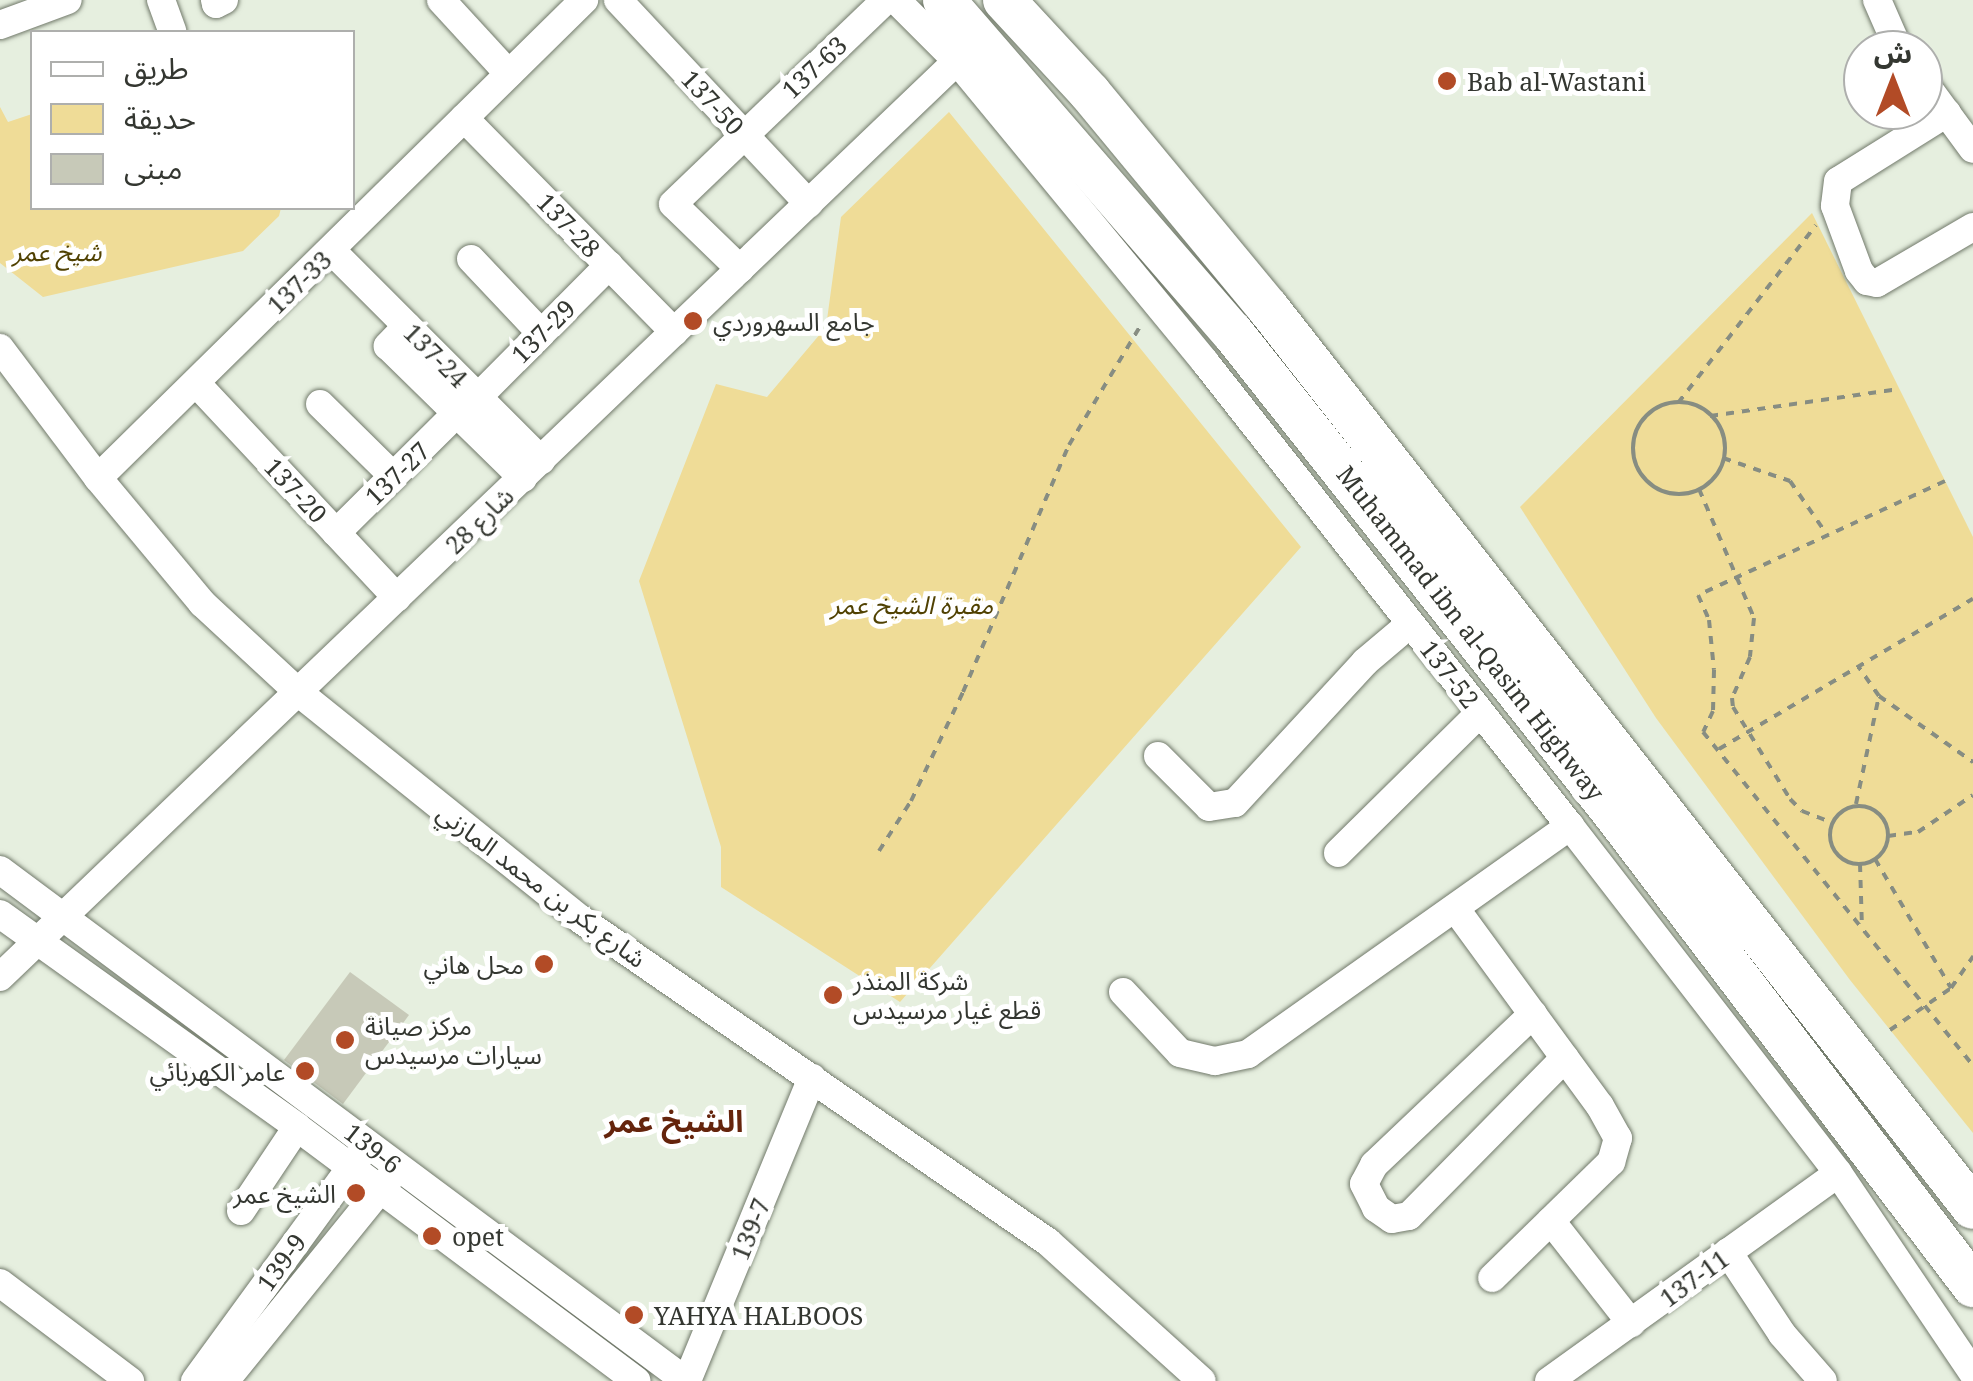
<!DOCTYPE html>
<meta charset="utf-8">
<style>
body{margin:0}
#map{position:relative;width:1973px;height:1381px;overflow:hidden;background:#e6efdf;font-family:"Noto Serif","Noto Sans Arabic",serif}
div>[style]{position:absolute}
.green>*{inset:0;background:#efdc97}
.building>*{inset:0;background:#c7c9b8}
.path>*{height:4px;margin-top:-2px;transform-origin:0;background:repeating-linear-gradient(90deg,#878d82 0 8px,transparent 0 16px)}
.path>.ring{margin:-2px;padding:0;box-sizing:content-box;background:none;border:4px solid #878d82;border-radius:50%}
.roads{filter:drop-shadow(0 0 2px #71796a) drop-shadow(0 0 2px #71796a)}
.minor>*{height:28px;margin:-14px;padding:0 14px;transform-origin:14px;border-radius:14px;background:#fff}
.highway>*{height:42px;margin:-21px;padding:0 21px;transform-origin:21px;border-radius:21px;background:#fff}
.dots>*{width:28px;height:28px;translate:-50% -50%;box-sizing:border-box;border:5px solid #fff;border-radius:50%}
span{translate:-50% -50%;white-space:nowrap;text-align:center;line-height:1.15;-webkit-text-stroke:10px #fff;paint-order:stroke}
.street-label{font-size:25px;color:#343731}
.poi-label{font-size:25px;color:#343731}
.left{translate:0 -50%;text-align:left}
.right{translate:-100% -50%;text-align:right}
.park-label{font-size:25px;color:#504102;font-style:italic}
.quarter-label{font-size:30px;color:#65240c;font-weight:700}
.legend{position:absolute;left:30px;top:30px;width:325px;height:180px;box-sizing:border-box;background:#fff;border:2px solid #aeafad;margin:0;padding:12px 18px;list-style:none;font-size:30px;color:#343731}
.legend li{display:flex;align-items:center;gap:20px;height:50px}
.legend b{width:50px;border:2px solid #aeafad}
.north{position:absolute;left:1843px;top:30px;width:100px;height:100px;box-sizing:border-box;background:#fff;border:2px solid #aeafad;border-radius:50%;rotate:0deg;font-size:28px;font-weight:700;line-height:40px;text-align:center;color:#343731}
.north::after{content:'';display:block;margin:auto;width:35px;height:45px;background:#b24b26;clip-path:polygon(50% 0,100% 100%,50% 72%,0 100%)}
</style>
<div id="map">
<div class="green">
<i style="clip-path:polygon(0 107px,8px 122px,32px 114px,32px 208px,281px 208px,279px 216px,243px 251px,43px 297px,0 263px)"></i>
<i style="clip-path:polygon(949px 112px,1301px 547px,900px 1002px,721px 887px,721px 847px,639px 581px,716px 384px,767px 397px,826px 327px,841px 217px)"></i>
<i style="clip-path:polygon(1812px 213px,1973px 537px,1973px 1133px,1850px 980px,1656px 718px,1520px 507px)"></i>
</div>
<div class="building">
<i style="clip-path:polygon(350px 972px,409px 1015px,343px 1104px,284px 1060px)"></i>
</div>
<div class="path">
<i class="ring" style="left:1633px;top:402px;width:88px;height:88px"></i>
<i style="left:1678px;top:403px;width:225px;rotate:-52.2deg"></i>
<i style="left:1710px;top:416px;width:191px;rotate:-8.1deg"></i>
<i style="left:1723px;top:458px;width:71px;rotate:18.9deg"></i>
<i style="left:1790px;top:481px;width:67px;rotate:55.4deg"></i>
<i style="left:1945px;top:481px;width:272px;rotate:155.2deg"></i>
<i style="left:1698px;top:595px;width:27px;rotate:66deg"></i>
<i style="left:1709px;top:620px;width:50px;rotate:84.3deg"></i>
<i style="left:1714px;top:670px;width:41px;rotate:91.4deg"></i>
<i style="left:1713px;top:711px;width:23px;rotate:115deg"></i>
<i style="left:1703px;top:732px;width:429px;rotate:51deg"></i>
<i style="left:1699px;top:489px;width:140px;rotate:66.9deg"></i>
<i style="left:1754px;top:618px;width:39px;rotate:96deg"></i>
<i style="left:1750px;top:657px;width:45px;rotate:113.7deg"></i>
<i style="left:1732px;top:698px;width:9px;rotate:84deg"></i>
<i style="left:1733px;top:707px;width:108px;rotate:58.2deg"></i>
<i style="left:1790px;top:799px;width:17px;rotate:45deg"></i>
<i style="left:1802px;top:811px;width:33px;rotate:21deg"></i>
<i style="left:1879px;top:696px;width:115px;rotate:35.1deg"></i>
<i style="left:1719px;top:749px;width:295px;rotate:-30.6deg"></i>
<i style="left:1856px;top:804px;width:110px;rotate:-78deg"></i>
<i style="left:1879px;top:696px;width:35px;rotate:-125deg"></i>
<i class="ring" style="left:1830px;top:806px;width:54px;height:54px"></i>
<i style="left:1888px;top:836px;width:30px;rotate:-8deg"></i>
<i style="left:1918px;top:832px;width:66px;rotate:-33.9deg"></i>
<i style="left:879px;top:851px;width:59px;rotate:-57.4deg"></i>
<i style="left:911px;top:801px;width:121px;rotate:-64.5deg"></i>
<i style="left:963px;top:692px;width:269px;rotate:-66.8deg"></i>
<i style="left:1069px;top:445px;width:142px;rotate:-59.1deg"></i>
<i style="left:1875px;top:859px;width:150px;rotate:59.5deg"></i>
<i style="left:1860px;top:864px;width:64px;rotate:88.2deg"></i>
<i style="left:1890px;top:1030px;width:74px;rotate:-34.5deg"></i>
<i style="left:1951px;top:988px;width:39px;rotate:-55deg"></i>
</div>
<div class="roads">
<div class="minor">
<i style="left:161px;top:0;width:33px;rotate:70deg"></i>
<i style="left:215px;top:0;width:4px;rotate:76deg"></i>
<i style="left:216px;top:4px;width:9px;rotate:-27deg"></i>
<i style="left:441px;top:0;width:100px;rotate:47.4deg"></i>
<i style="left:618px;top:0;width:279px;rotate:46.9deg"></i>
<i style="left:896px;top:0;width:86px;rotate:45deg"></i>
<i style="left:957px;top:61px;width:390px;rotate:50.5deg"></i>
<i style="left:1205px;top:362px;width:590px;rotate:51.81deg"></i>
<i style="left:1570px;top:826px;width:438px;rotate:52.3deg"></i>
<i style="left:1838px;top:1173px;width:241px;rotate:56deg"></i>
<i style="left:1877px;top:0;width:55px;rotate:66.3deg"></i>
<i style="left:0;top:25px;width:72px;rotate:-20.2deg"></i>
<i style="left:1923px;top:81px;width:84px;rotate:53.7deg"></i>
<i style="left:1947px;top:113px;width:128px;rotate:148deg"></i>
<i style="left:1838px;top:181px;width:25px;rotate:97deg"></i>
<i style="left:1835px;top:206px;width:69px;rotate:69.7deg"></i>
<i style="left:1859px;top:271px;width:13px;rotate:51deg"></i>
<i style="left:1867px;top:281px;width:10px;rotate:11deg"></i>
<i style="left:1877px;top:283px;width:111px;rotate:-30.3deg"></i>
<i style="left:464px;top:118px;width:300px;rotate:45.5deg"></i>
<i style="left:332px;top:251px;width:296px;rotate:45deg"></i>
<i style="left:471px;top:259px;width:102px;rotate:46.6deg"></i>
<i style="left:740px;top:269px;width:93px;rotate:-135.9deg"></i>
<i style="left:673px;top:204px;width:295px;rotate:-43.8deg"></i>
<i style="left:407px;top:326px;width:28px;rotate:134deg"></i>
<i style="left:388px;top:346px;width:189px;rotate:44.4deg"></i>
<i style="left:0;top:348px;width:163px;rotate:53deg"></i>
<i style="left:98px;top:478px;width:163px;rotate:50.2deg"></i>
<i style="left:202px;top:603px;width:131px;rotate:42.8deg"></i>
<i style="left:298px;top:692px;width:362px;rotate:38.8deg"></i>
<i style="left:580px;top:919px;width:569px;rotate:34.61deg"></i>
<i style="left:1048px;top:1242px;width:207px;rotate:42.1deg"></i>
<i style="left:196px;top:383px;width:294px;rotate:46.9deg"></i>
<i style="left:478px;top:397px;width:186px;rotate:-45.2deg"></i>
<i style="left:320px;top:404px;width:103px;rotate:44.6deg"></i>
<i style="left:98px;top:478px;width:682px;rotate:-44.52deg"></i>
<i style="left:336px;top:533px;width:170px;rotate:-44.8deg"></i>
<i style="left:1158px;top:756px;width:72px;rotate:45deg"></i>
<i style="left:1209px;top:807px;width:26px;rotate:-9deg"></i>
<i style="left:1235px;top:803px;width:192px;rotate:-47.3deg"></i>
<i style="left:1365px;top:662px;width:59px;rotate:-40.2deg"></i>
<i style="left:1338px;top:853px;width:199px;rotate:-44.6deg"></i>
<i style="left:0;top:870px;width:855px;rotate:36.68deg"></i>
<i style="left:1455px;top:908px;width:245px;rotate:53.8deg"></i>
<i style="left:1600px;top:1106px;width:37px;rotate:61deg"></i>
<i style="left:1618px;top:1138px;width:25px;rotate:106deg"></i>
<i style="left:1611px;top:1162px;width:166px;rotate:135.7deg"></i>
<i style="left:0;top:914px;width:365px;rotate:35.6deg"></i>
<i style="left:297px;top:1127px;width:424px;rotate:36.8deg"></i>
<i style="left:0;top:977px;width:1325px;rotate:-43.75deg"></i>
<i style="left:1123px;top:992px;width:83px;rotate:46.9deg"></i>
<i style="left:1180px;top:1053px;width:36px;rotate:13deg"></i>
<i style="left:1215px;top:1061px;width:34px;rotate:-12deg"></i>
<i style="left:1248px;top:1054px;width:395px;rotate:-35.3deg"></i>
<i style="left:1533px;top:1014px;width:219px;rotate:136.5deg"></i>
<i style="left:1374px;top:1165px;width:21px;rotate:118deg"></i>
<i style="left:1364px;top:1184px;width:27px;rotate:63deg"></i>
<i style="left:1376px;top:1208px;width:19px;rotate:35deg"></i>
<i style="left:1392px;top:1219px;width:17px;rotate:-10deg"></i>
<i style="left:1409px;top:1216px;width:222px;rotate:-45.4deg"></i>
<i style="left:241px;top:1211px;width:101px;rotate:-56.3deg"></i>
<i style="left:1551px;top:1221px;width:130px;rotate:51.9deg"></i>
<i style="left:1728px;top:1252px;width:98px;rotate:56.6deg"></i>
<i style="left:1782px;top:1334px;width:62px;rotate:48.9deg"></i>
<i style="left:0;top:1283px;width:163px;rotate:37deg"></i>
<i style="left:195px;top:1381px;width:282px;rotate:-53.9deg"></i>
<i style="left:225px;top:1381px;width:264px;rotate:-51deg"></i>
<i style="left:687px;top:1381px;width:328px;rotate:-67.6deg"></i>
<i style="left:1549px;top:1381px;width:356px;rotate:-35.7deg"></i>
</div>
<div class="highway">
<i style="left:944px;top:0;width:440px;rotate:49.1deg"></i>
<i style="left:1232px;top:332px;width:616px;rotate:51.59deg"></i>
<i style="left:1615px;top:815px;width:592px;rotate:52.76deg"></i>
<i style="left:1004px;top:0;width:127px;rotate:47.2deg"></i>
<i style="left:1090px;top:93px;width:279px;rotate:50.4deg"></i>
<i style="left:1268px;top:308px;width:1143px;rotate:51.93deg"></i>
</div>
</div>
<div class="dots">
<i style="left:1447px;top:81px;background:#b24b26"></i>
<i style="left:693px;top:321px;background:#b24b26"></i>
<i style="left:544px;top:964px;background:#b24b26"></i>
<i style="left:833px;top:995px;background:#b24b26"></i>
<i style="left:345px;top:1040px;background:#b24b26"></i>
<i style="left:305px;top:1071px;background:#b24b26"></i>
<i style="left:356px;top:1193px;background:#b24b26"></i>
<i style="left:432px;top:1236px;background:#b24b26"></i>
<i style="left:634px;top:1315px;background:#b24b26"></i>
</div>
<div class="street-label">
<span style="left:814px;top:67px;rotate:-43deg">137-63</span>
<span style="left:713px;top:102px;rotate:47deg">137-50</span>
<span style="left:569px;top:225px;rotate:46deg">137-28</span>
<span style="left:299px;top:282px;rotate:-44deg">137-33</span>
<span style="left:543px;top:331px;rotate:-45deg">137-29</span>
<span style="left:436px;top:355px;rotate:45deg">137-24</span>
<span style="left:397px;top:473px;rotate:-44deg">137-27</span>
<span style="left:296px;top:490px;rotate:47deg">137-20</span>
<span style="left:479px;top:520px;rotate:-44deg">شارع 28</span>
<span style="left:1471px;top:633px;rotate:52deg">Muhammad ibn al-Qasim Highway</span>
<span style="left:1450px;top:674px;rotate:52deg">137-52</span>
<span style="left:542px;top:885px;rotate:37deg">شارع بكر بن محمد المازني</span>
<span style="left:373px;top:1148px;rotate:38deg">139-6</span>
<span style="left:750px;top:1229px;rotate:-68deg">139-7</span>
<span style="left:281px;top:1262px;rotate:-54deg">139-9</span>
<span style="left:1694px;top:1278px;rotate:-36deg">137-11</span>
</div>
<div class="poi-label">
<span class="left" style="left:1467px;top:81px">Bab al-Wastani</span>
<span class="left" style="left:713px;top:321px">جامع السهروردي</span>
<span class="right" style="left:524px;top:964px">محل هاني</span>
<span class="left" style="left:853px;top:995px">شركة المنذر<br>قطع غيار مرسيدس</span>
<span class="left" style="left:365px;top:1040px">مركز صيانة<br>سيارات مرسيدس</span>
<span class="right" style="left:285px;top:1071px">عامر الكهربائي</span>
<span class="right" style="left:336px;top:1193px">الشيخ عمر</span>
<span class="left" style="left:452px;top:1236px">opet</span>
<span class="left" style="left:654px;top:1315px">YAHYA HALBOOS</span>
</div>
<div class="park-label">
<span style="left:57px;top:251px">شيخ عمر</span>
<span style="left:912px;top:604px">مقبرة الشيخ عمر</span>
</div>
<div class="quarter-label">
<span style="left:674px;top:1121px">الشيخ عمر</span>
</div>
<ul class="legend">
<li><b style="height:12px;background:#fff"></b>طريق</li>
<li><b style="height:28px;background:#efdc97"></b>حديقة</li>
<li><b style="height:28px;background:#c7c9b8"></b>مبنى</li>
</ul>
<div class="north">ش</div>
</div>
